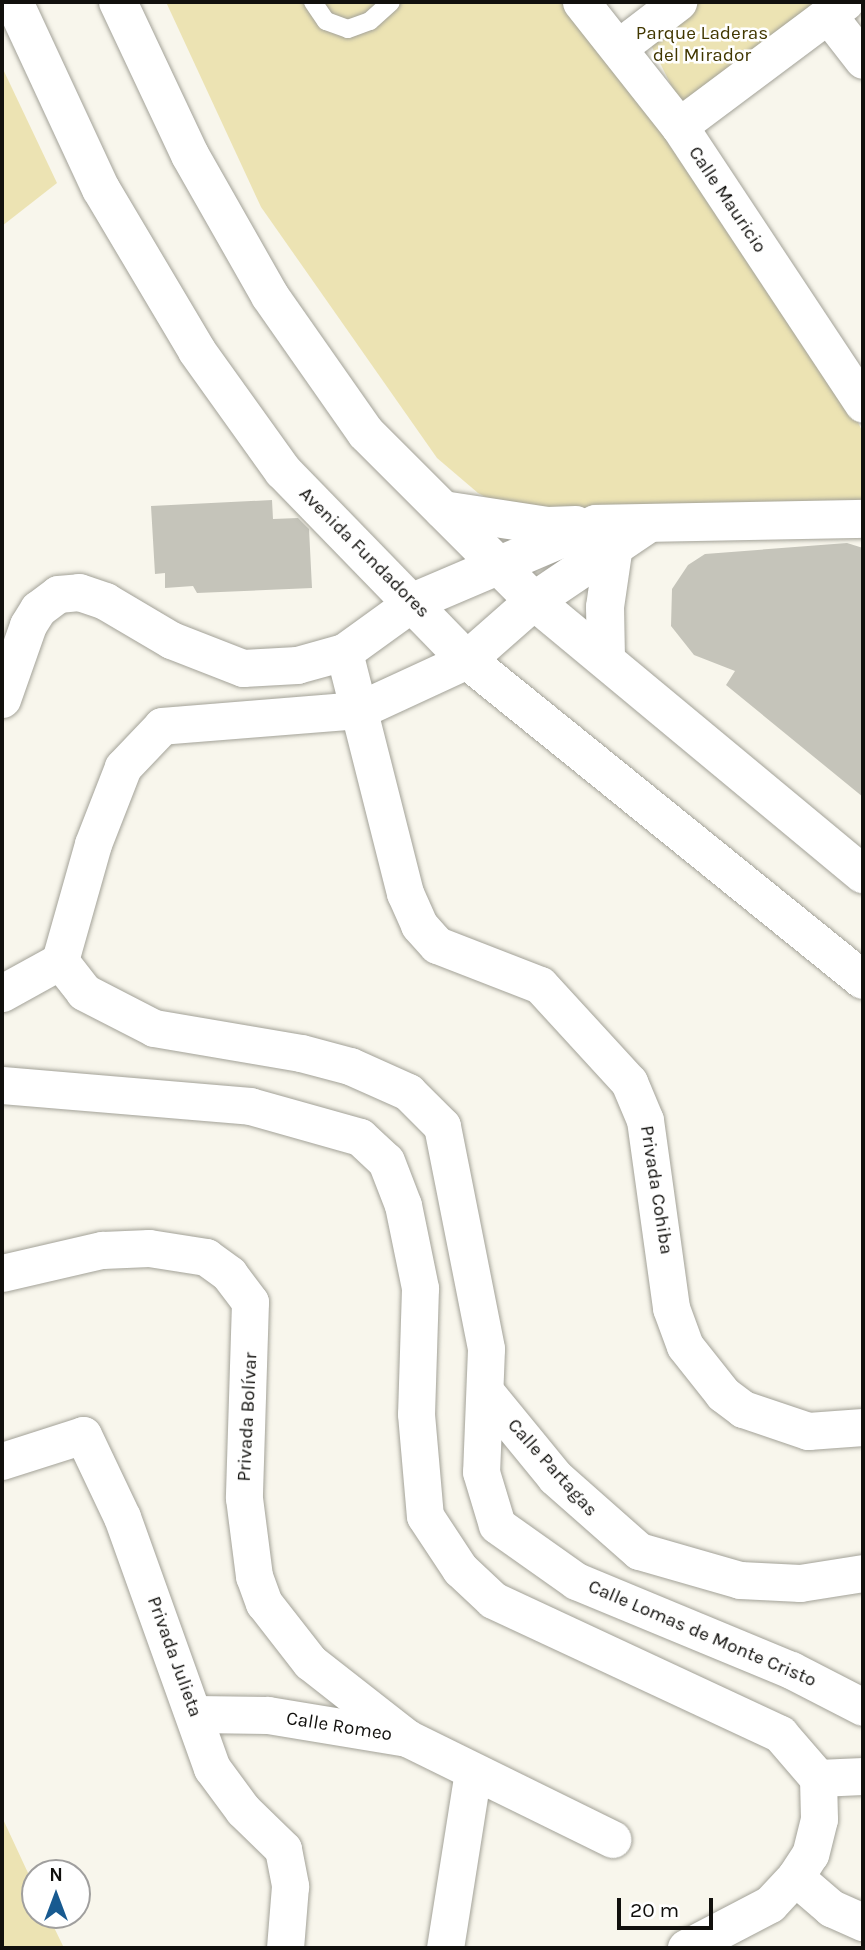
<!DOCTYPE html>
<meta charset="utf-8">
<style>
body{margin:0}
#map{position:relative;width:865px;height:1950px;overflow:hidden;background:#f8f6ec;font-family:Karla,sans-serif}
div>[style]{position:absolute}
.green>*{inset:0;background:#ece3b3}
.building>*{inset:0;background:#c5c4ba}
.roads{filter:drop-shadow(0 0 2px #a3a298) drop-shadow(0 0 2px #a3a298)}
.service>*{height:18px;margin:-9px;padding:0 9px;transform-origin:9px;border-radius:9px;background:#fff}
.minor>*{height:37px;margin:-18.5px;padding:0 18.5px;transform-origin:18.5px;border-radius:18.5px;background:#fff}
.secondary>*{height:38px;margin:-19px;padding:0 19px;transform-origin:19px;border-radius:19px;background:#fff}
span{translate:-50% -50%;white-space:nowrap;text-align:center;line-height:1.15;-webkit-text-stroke:5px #fff;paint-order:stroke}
.park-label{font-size:19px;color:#413700}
.street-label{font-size:19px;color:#11100d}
.frame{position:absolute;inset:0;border:4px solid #11100d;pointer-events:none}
.north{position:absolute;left:21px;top:1859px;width:70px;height:70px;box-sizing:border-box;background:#fff;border:2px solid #a09f9e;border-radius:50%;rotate:0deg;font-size:19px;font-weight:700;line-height:28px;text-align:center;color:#11100d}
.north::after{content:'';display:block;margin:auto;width:24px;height:32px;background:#185a90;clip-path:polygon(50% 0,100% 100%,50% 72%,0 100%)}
.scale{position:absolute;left:617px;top:1898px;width:96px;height:32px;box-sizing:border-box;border:4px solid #11100d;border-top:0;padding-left:9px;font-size:21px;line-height:24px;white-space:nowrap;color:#11100d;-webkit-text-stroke:5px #fff;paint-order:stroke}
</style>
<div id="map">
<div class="green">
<i style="clip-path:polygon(166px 2px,568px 2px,649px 105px,844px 392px,863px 433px,863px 509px,507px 508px,478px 493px,437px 458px,261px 207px)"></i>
<i style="clip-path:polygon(701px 2px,815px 2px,681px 105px,649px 41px)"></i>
<i style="clip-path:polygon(2px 67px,57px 183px,2px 226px)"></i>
<i style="clip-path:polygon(2px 1817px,35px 1888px,35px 1915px,48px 1915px,64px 1948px,2px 1948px)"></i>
</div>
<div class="building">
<i style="clip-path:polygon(272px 500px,273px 519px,298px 518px,309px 529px,312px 588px,197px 593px,193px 586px,165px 588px,165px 573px,155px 574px,151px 506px)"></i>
<i style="clip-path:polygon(847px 543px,863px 548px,863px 797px,726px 685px,735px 671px,694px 655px,671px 626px,672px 589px,688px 565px,705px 554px)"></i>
</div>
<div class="roads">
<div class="service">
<i style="left:313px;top:2px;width:23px;rotate:56deg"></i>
<i style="left:326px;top:21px;width:23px;rotate:20deg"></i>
<i style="left:348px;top:29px;width:23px;rotate:-20deg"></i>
<i style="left:370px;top:21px;width:28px;rotate:-42deg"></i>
</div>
<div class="minor">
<i style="left:581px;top:2px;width:158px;rotate:51.7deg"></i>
<i style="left:679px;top:126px;width:333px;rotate:56.5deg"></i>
<i style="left:828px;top:15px;width:57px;rotate:52.1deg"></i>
<i style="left:618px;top:48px;width:76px;rotate:-37.5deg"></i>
<i style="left:679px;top:126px;width:207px;rotate:-36.8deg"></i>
<i style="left:344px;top:652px;width:249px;rotate:75.8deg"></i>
<i style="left:405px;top:893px;width:35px;rotate:66deg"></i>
<i style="left:419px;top:925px;width:27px;rotate:48deg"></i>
<i style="left:437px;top:945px;width:110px;rotate:21.2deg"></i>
<i style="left:540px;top:985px;width:132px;rotate:47.5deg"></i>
<i style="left:629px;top:1082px;width:41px;rotate:67.2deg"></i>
<i style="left:645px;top:1120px;width:190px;rotate:82.1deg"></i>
<i style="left:671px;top:1308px;width:40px;rotate:69.8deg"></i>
<i style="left:685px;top:1346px;width:61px;rotate:51.6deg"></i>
<i style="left:723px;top:1394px;width:25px;rotate:37deg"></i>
<i style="left:743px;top:1409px;width:69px;rotate:18.7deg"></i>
<i style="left:808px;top:1431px;width:55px;rotate:-4.2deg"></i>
<i style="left:467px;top:660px;width:119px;rotate:155.2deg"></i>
<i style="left:359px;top:710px;width:198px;rotate:175.4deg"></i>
<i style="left:162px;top:726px;width:57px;rotate:133.6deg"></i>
<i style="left:123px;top:767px;width:83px;rotate:111.3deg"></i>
<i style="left:93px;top:844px;width:122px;rotate:105.8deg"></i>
<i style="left:60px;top:961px;width:39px;rotate:52deg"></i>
<i style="left:84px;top:992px;width:79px;rotate:27.2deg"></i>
<i style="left:154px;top:1028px;width:149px;rotate:9.7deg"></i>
<i style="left:301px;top:1053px;width:51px;rotate:14.9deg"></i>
<i style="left:350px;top:1066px;width:64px;rotate:24.1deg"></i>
<i style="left:408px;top:1092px;width:48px;rotate:45deg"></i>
<i style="left:442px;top:1126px;width:227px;rotate:78.8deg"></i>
<i style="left:486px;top:1349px;width:123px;rotate:92.3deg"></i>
<i style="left:481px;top:1472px;width:55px;rotate:73.2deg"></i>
<i style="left:497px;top:1525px;width:97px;rotate:35.3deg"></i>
<i style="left:576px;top:1581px;width:233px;rotate:22.5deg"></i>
<i style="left:791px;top:1670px;width:81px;rotate:27.2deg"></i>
<i style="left:2px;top:699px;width:78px;rotate:-70.6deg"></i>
<i style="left:28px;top:625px;width:19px;rotate:-58deg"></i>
<i style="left:38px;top:609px;width:25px;rotate:-37deg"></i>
<i style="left:58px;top:594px;width:21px;rotate:-5deg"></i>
<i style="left:79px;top:592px;width:28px;rotate:19deg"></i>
<i style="left:105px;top:601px;width:77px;rotate:30.6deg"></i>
<i style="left:171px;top:640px;width:77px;rotate:21.3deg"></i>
<i style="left:243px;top:668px;width:54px;rotate:-3.2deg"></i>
<i style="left:297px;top:665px;width:49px;rotate:-15.5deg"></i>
<i style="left:344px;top:652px;width:85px;rotate:-35.9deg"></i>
<i style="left:2px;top:993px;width:66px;rotate:-28.9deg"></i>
<i style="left:2px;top:1085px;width:249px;rotate:4.8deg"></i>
<i style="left:250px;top:1106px;width:114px;rotate:15.7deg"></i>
<i style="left:360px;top:1137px;width:35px;rotate:43deg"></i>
<i style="left:386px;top:1161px;width:47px;rotate:68.9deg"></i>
<i style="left:403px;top:1205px;width:85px;rotate:78.4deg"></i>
<i style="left:420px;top:1288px;width:126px;rotate:91.8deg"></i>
<i style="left:416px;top:1414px;width:102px;rotate:85deg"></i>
<i style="left:425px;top:1516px;width:64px;rotate:56.6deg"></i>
<i style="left:460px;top:1569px;width:45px;rotate:43.2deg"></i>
<i style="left:493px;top:1600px;width:317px;rotate:25deg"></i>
<i style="left:780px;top:1734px;width:58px;rotate:49.2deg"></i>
<i style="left:818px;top:1778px;width:41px;rotate:88.6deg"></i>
<i style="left:819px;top:1819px;width:36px;rotate:104deg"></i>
<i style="left:810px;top:1854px;width:27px;rotate:123deg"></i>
<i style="left:795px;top:1877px;width:37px;rotate:133deg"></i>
<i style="left:770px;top:1904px;width:95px;rotate:152.4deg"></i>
<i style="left:2px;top:1273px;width:103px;rotate:-13deg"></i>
<i style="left:102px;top:1250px;width:47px;rotate:-2.4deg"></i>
<i style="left:149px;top:1248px;width:58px;rotate:9deg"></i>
<i style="left:206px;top:1257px;width:29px;rotate:36deg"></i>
<i style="left:229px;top:1274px;width:35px;rotate:53deg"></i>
<i style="left:250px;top:1302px;width:196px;rotate:91.8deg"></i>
<i style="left:244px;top:1498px;width:79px;rotate:82.7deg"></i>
<i style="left:254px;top:1576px;width:29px;rotate:70deg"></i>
<i style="left:264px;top:1603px;width:75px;rotate:52.1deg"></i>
<i style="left:310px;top:1662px;width:123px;rotate:38.1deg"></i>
<i style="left:488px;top:1395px;width:106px;rotate:50.7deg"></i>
<i style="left:555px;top:1477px;width:112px;rotate:41.4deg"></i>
<i style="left:639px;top:1551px;width:105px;rotate:16deg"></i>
<i style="left:740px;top:1580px;width:60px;rotate:2.9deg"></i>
<i style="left:800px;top:1583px;width:64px;rotate:-9deg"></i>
<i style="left:2px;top:1461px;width:85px;rotate:-17.8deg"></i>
<i style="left:83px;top:1435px;width:91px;rotate:64.6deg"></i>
<i style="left:122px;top:1517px;width:267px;rotate:70.3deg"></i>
<i style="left:212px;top:1768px;width:52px;rotate:53.6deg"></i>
<i style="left:243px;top:1810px;width:56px;rotate:44.3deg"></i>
<i style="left:283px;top:1849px;width:38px;rotate:79deg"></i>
<i style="left:290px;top:1886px;width:62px;rotate:94.6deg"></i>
<i style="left:196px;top:1714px;width:72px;rotate:0.8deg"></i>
<i style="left:268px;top:1715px;width:141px;rotate:9.4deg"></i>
<i style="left:407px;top:1738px;width:229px;rotate:26.2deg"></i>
<i style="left:818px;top:1778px;width:45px;rotate:-2.5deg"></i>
<i style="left:795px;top:1877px;width:48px;rotate:40.7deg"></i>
<i style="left:831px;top:1908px;width:35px;rotate:24deg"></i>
<i style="left:445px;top:1948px;width:178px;rotate:-81deg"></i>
</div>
<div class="secondary">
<i style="left:14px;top:2px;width:206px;rotate:65.1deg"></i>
<i style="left:101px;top:189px;width:188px;rotate:59.3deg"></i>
<i style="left:197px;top:351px;width:148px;rotate:54.4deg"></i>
<i style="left:283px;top:471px;width:264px;rotate:45.8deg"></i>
<i style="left:467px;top:660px;width:509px;rotate:38.94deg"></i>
<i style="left:118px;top:2px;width:169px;rotate:64.8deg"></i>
<i style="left:190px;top:155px;width:162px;rotate:60.4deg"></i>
<i style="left:270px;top:296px;width:167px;rotate:55deg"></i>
<i style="left:366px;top:433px;width:238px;rotate:45deg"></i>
<i style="left:534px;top:601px;width:428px;rotate:39.7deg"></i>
<i style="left:443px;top:510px;width:106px;rotate:8.7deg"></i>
<i style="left:548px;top:526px;width:28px;rotate:-2deg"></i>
<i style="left:413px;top:602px;width:199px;rotate:-23.1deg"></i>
<i style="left:596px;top:524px;width:267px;rotate:-1.1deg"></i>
<i style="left:606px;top:658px;width:51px;rotate:-91.1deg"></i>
<i style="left:605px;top:607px;width:63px;rotate:-81.7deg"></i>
<i style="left:467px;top:660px;width:89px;rotate:-41.4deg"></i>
<i style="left:534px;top:601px;width:138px;rotate:-34deg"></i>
</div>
</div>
<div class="park-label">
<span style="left:702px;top:45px">Parque Laderas<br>del Mirador</span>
</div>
<div class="street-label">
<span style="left:727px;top:200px;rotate:56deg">Calle Mauricio</span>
<span style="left:364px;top:553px;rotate:45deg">Avenida Fundadores</span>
<span style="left:656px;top:1190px;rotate:81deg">Privada Cohiba</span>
<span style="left:248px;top:1417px;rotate:-87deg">Privada Bolívar</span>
<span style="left:552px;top:1468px;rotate:48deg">Calle Partagas</span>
<span style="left:702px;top:1634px;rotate:23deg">Calle Lomas de Monte Cristo</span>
<span style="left:174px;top:1657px;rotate:70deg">Privada Julieta</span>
<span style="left:339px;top:1727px;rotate:9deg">Calle Romeo</span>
</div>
<div class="frame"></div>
<div class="north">N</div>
<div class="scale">20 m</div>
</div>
